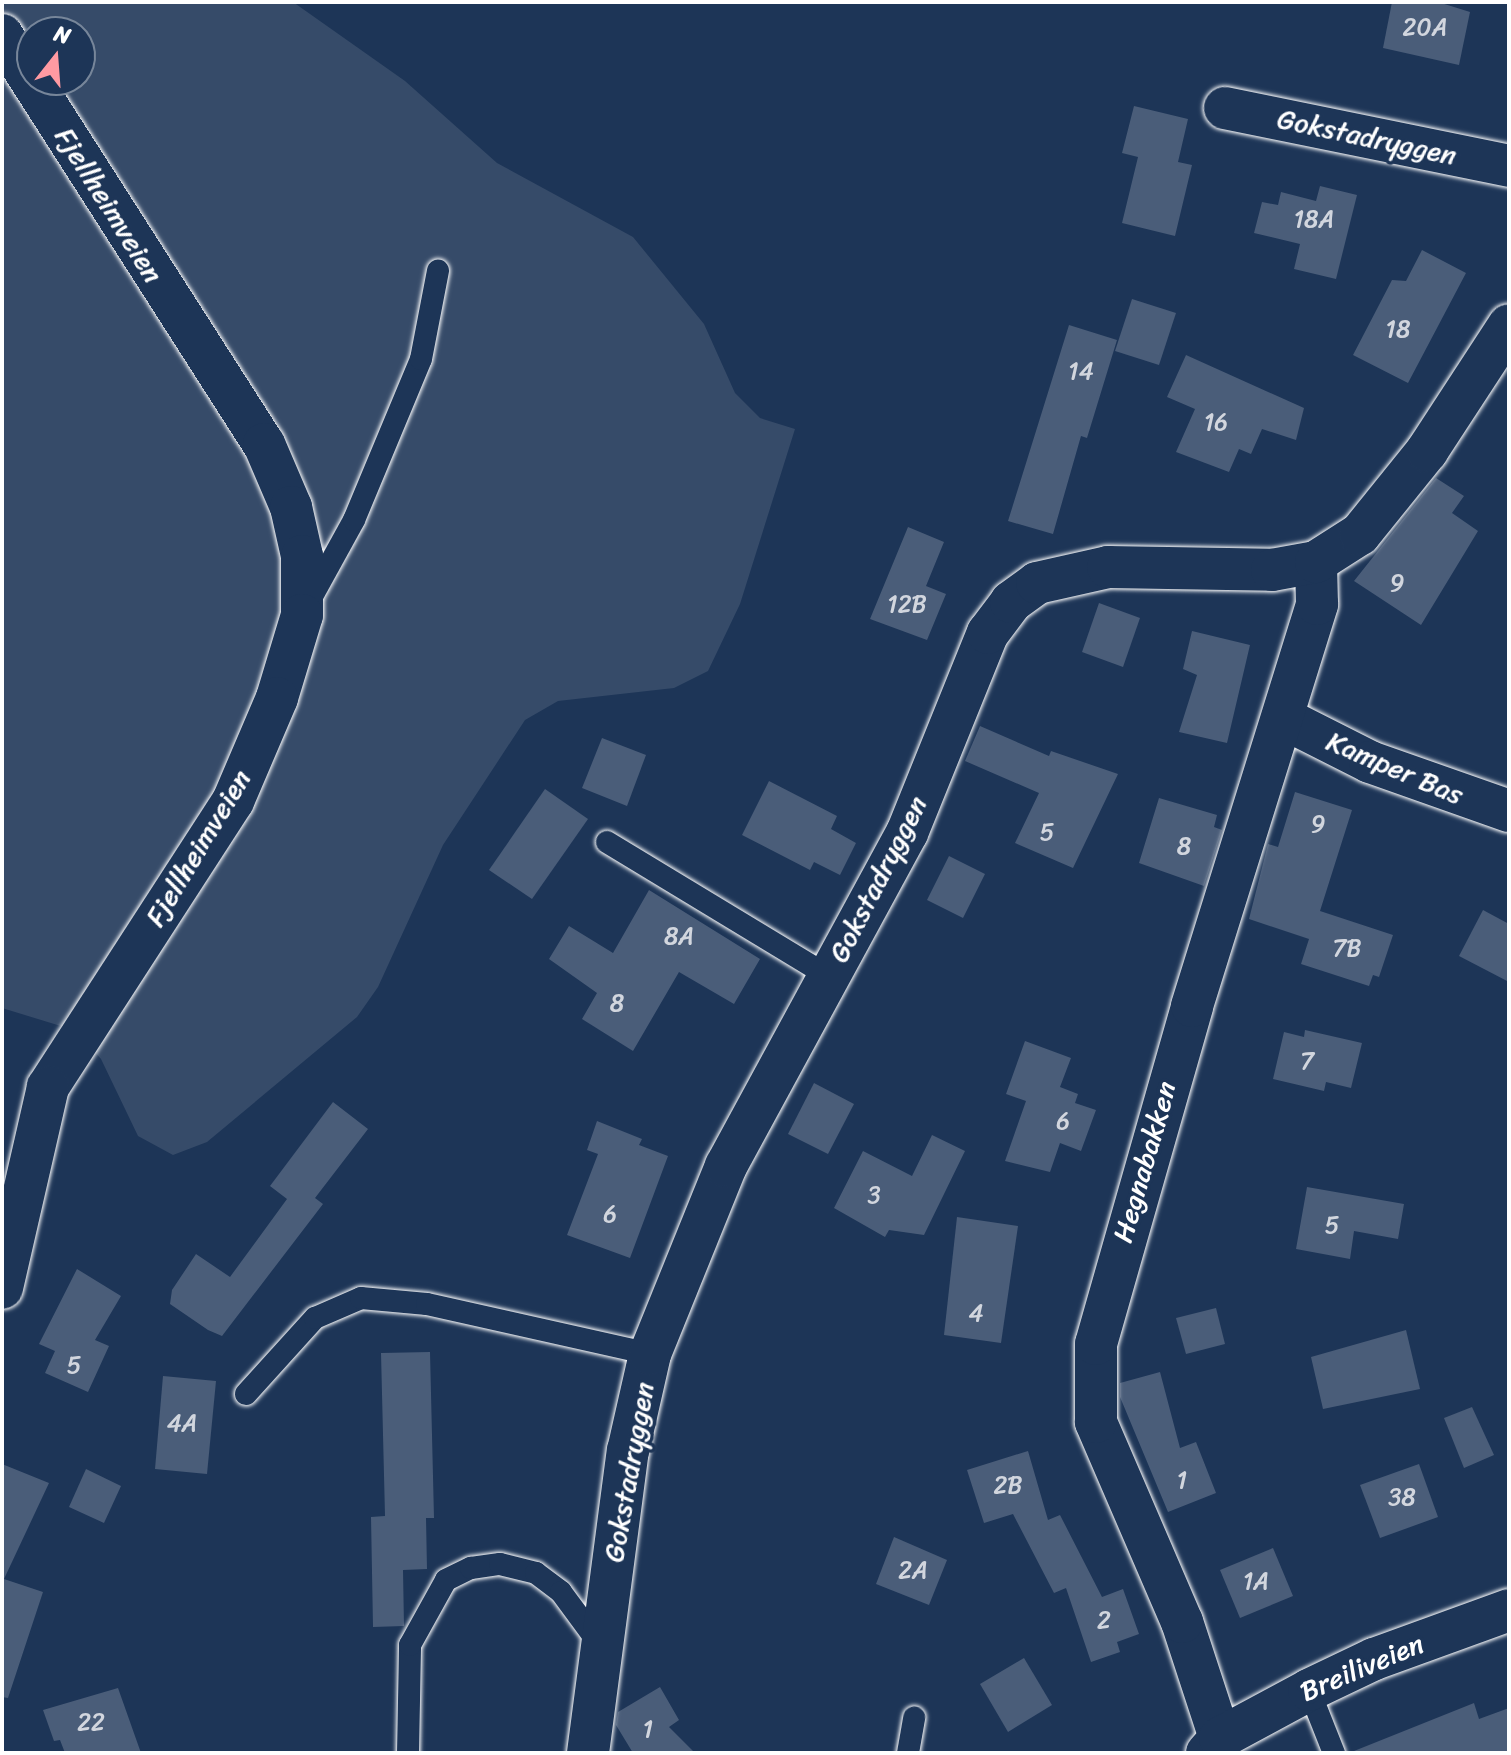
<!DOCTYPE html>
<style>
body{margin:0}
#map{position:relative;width:1511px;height:1755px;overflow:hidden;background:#1d3557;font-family:Sriracha,sans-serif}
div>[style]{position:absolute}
.green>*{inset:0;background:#364b69}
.building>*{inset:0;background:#4a5d79}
.roads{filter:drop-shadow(0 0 2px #fff) drop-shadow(0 0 2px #fff)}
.lane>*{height:22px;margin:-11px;padding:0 11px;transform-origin:11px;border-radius:11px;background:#1d3557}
.street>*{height:42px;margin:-21px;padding:0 21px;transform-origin:21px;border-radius:21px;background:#1d3557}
span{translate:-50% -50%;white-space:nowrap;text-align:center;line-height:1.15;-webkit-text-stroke:7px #1d3557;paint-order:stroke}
.number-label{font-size:24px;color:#d2d6de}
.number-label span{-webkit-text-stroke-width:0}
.street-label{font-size:28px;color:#fff}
.frame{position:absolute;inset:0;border:4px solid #fff;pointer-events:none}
.north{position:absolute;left:16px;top:16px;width:80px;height:80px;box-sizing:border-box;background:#1d3557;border:2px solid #77869a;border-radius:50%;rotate:17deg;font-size:22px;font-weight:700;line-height:32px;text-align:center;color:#fff}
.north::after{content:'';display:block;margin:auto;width:28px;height:36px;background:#ff9aa2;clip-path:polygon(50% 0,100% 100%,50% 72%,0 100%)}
</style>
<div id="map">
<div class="green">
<i style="clip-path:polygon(evenodd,2px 2px,293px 2px,405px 81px,497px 163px,633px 237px,704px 324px,735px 393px,760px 418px,795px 429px,740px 604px,708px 671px,674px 688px,558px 701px,525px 720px,443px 845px,378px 987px,357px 1017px,207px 1142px,173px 1155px,138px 1136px,101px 1059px,77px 1031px,2px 1008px,2px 2px,32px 32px,80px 32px,80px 80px,32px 80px,32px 32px)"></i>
</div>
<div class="building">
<i style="clip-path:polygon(1392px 2px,1438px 2px,1470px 12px,1459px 65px,1383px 48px)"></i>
<i style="clip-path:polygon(1134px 106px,1188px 119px,1178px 162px,1192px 165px,1175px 236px,1122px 223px,1138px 157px,1122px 153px)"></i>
<i style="clip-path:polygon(1320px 186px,1357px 195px,1336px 279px,1294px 269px,1300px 244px,1254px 233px,1262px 202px,1278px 205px,1281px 192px,1316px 201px)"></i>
<i style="clip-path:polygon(1422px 250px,1466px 273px,1408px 383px,1353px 355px,1392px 280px,1406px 281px)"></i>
<i style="clip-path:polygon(1132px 299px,1176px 313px,1159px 365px,1115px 351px)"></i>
<i style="clip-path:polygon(1069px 325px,1117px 340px,1087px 438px,1081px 436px,1053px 534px,1008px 521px)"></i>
<i style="clip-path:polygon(1186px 355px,1304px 408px,1296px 440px,1262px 429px,1251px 454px,1239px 449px,1229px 472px,1176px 452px,1195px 409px,1167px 397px)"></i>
<i style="clip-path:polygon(1436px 478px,1464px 496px,1452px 513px,1478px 531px,1421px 625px,1354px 581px)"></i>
<i style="clip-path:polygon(908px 527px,944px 542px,926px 586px,946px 594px,927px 640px,870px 619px)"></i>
<i style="clip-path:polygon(1099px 603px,1140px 618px,1123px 667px,1082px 652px)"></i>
<i style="clip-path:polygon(1192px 631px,1250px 645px,1227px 743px,1179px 732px,1197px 675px,1183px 669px)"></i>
<i style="clip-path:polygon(980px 726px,1049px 756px,1051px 751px,1118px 774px,1073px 868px,1015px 843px,1039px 793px,965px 761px)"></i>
<i style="clip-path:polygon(602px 738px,646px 755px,627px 806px,582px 788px)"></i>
<i style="clip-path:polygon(769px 781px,837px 816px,831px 829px,856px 843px,840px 875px,814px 862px,810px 870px,742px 835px)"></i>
<i style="clip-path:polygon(545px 789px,588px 819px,532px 899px,489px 870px)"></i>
<i style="clip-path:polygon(1295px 792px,1352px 810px,1320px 911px,1393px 935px,1379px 977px,1373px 975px,1369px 986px,1301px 964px,1309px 939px,1249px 919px,1268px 844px,1278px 847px)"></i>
<i style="clip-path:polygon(1159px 798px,1217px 815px,1214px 827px,1222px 830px,1204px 886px,1139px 863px)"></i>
<i style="clip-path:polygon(949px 856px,985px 874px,963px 918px,927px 900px)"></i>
<i style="clip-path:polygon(649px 890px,760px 959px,734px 1004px,679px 972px,633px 1051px,582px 1019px,597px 993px,549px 959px,569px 926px,613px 953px)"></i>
<i style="clip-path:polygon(1483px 910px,1509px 924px,1509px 982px,1459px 956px)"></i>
<i style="clip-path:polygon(1305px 1030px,1362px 1043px,1351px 1088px,1326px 1082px,1324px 1091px,1273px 1079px,1284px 1032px,1304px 1037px)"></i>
<i style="clip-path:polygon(1025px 1041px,1071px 1058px,1060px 1087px,1078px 1094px,1075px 1103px,1096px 1110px,1081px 1151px,1060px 1143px,1050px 1172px,1005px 1161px,1026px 1101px,1006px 1094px)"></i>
<i style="clip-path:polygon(814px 1083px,854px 1104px,828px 1154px,788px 1134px)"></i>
<i style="clip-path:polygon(333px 1102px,368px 1129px,315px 1198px,323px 1204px,222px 1336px,208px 1330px,170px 1304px,172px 1290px,196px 1254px,230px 1277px,287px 1199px,270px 1186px)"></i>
<i style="clip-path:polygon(597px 1121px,642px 1139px,639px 1145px,668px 1156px,630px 1258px,567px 1235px,598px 1154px,587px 1150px)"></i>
<i style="clip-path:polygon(932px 1135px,965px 1151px,924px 1235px,889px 1230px,885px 1237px,834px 1208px,863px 1151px,912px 1176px)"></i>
<i style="clip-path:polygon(1307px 1187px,1404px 1204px,1398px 1239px,1354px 1231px,1350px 1259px,1296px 1249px)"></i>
<i style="clip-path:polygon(957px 1217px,1018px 1226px,1001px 1343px,944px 1335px)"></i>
<i style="clip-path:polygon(77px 1269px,121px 1296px,95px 1340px,109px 1346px,88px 1392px,45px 1373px,55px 1351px,39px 1344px)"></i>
<i style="clip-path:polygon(1216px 1308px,1225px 1344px,1186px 1354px,1176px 1318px)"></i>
<i style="clip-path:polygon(1406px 1330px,1420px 1389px,1323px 1409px,1311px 1357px)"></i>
<i style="clip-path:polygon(430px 1352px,434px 1518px,426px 1518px,427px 1569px,403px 1570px,404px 1626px,373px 1627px,371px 1517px,385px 1516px,381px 1353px)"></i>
<i style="clip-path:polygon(1160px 1372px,1180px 1448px,1196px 1442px,1216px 1493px,1168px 1512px,1120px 1397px,1120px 1383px)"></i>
<i style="clip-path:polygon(163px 1376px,216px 1381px,207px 1474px,155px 1469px)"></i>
<i style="clip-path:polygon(1472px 1407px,1494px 1455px,1464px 1468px,1444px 1418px)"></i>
<i style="clip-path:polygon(1028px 1451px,1048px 1520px,1060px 1515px,1102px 1597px,1123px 1589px,1139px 1634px,1117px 1642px,1120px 1652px,1091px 1662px,1066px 1588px,1054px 1593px,1013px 1514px,984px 1523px,967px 1470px)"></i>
<i style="clip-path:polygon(2px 1464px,49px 1483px,4px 1579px,43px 1592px,8px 1698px,2px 1697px)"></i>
<i style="clip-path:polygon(1419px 1464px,1438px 1517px,1380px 1538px,1360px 1485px)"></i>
<i style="clip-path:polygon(86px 1469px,121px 1486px,104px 1523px,69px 1507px)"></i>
<i style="clip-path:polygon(894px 1537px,947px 1560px,929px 1605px,876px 1584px)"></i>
<i style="clip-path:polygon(1273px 1548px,1293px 1596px,1240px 1618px,1220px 1570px)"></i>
<i style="clip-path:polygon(1024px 1658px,1052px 1705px,1008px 1732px,980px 1684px)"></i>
<i style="clip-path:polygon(660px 1687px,679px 1720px,669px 1727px,695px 1753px,633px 1753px,616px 1725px,618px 1712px)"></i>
<i style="clip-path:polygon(118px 1688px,141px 1753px,65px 1753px,60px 1740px,54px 1741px,43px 1710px)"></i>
<i style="clip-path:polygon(1474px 1703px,1479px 1719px,1509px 1708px,1509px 1753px,1349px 1753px)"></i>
</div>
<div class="roads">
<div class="lane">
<i style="left:310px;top:600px;width:91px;rotate:-61.2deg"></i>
<i style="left:354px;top:520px;width:174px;rotate:-67.4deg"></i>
<i style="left:421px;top:359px;width:90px;rotate:-79.1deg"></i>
<i style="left:607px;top:842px;width:258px;rotate:31.2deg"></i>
<i style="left:246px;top:1394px;width:103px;rotate:-47.8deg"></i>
<i style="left:315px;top:1318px;width:50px;rotate:-23.5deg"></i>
<i style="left:361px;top:1298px;width:66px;rotate:5.2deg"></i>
<i style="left:427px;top:1304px;width:229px;rotate:12.6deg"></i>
<i style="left:1309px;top:1690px;width:68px;rotate:68.4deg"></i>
<i style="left:408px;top:1753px;width:108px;rotate:-88.9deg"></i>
<i style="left:410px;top:1645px;width:74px;rotate:-61deg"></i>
<i style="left:446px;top:1580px;width:28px;rotate:-26deg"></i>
<i style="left:471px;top:1568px;width:29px;rotate:-8deg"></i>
<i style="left:500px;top:1564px;width:37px;rotate:14deg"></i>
<i style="left:536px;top:1573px;width:31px;rotate:37deg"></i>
<i style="left:561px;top:1592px;width:67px;rotate:53.5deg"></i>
<i style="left:908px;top:1753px;width:36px;rotate:-80deg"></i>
</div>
<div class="street">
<i style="left:2px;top:35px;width:486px;rotate:57.4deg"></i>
<i style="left:264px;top:444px;width:69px;rotate:66.8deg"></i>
<i style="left:291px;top:507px;width:50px;rotate:77.3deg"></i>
<i style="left:302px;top:556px;width:59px;rotate:90deg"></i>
<i style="left:302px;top:615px;width:87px;rotate:106.8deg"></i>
<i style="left:277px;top:698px;width:112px;rotate:113.1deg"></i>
<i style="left:233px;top:801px;width:341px;rotate:122.9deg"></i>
<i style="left:48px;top:1087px;width:206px;rotate:102.9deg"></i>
<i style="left:1225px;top:108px;width:290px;rotate:11.5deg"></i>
<i style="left:1283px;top:718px;width:97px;rotate:26.8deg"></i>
<i style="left:1370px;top:762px;width:147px;rotate:19.4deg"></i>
<i style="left:1220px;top:1738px;width:122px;rotate:-108.1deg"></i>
<i style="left:1182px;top:1622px;width:218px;rotate:-113.3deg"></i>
<i style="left:1096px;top:1422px;width:78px;rotate:-90deg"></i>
<i style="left:1096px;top:1344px;width:351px;rotate:-74.1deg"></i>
<i style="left:1192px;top:1006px;width:421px;rotate:-72.7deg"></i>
<i style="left:1317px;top:604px;width:42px;rotate:-91.4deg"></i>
<i style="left:588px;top:1753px;width:305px;rotate:-82.5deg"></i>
<i style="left:628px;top:1451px;width:99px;rotate:-77.2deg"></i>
<i style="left:650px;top:1354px;width:203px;rotate:-68deg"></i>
<i style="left:726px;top:1166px;width:379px;rotate:-61.5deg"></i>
<i style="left:907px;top:833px;width:216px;rotate:-68deg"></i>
<i style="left:988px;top:633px;width:39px;rotate:-53deg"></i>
<i style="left:1011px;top:602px;width:32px;rotate:-36deg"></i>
<i style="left:1037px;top:583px;width:73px;rotate:-12.7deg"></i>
<i style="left:1108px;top:567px;width:164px;rotate:1deg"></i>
<i style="left:1272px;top:570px;width:45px;rotate:-10.3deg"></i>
<i style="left:1316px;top:562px;width:52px;rotate:-32.5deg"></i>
<i style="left:1360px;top:534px;width:107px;rotate:-51.1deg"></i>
<i style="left:1427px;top:451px;width:150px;rotate:-56.9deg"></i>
<i style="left:1207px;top:1753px;width:20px;rotate:-49deg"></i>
<i style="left:1220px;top:1738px;width:101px;rotate:-28.3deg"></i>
<i style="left:1309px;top:1690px;width:72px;rotate:-25.5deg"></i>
<i style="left:1374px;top:1659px;width:144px;rotate:-19.9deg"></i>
</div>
</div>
<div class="number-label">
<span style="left:1425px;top:28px">20A</span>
<span style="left:1314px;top:220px">18A</span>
<span style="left:1398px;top:330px">18</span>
<span style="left:1081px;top:372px">14</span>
<span style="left:1216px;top:423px">16</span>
<span style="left:1397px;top:584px">9</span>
<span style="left:907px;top:605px">12B</span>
<span style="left:1318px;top:825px">9</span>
<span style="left:1047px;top:833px">5</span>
<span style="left:1184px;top:847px">8</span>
<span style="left:679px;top:937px">8A</span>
<span style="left:1347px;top:949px">7B</span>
<span style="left:617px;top:1004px">8</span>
<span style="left:1307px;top:1062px">7</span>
<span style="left:1063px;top:1122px">6</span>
<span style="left:874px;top:1196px">3</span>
<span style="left:610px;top:1215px">6</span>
<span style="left:1332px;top:1226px">5</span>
<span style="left:976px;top:1314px">4</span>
<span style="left:74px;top:1366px">5</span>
<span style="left:182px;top:1424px">4A</span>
<span style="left:1182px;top:1481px">1</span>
<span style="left:1008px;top:1486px">2B</span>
<span style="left:1402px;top:1498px">38</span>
<span style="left:913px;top:1571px">2A</span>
<span style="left:1256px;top:1582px">1A</span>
<span style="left:1104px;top:1621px">2</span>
<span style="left:91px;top:1723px">22</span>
<span style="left:648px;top:1730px">1</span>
</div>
<div class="street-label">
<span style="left:1367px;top:137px;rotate:12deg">Gokstadryggen</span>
<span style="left:109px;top:205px;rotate:58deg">Fjellheimveien</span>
<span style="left:1395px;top:768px;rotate:23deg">Kamper Bas</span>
<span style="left:198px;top:848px;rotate:-59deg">Fjellheimveien</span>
<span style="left:878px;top:879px;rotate:-63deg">Gokstadryggen</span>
<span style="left:1145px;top:1162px;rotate:-74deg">Hegnabakken</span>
<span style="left:629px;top:1472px;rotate:-80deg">Gokstadryggen</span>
<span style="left:1362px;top:1668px;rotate:-23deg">Breiliveien</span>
</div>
<div class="frame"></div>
<div class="north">N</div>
</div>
